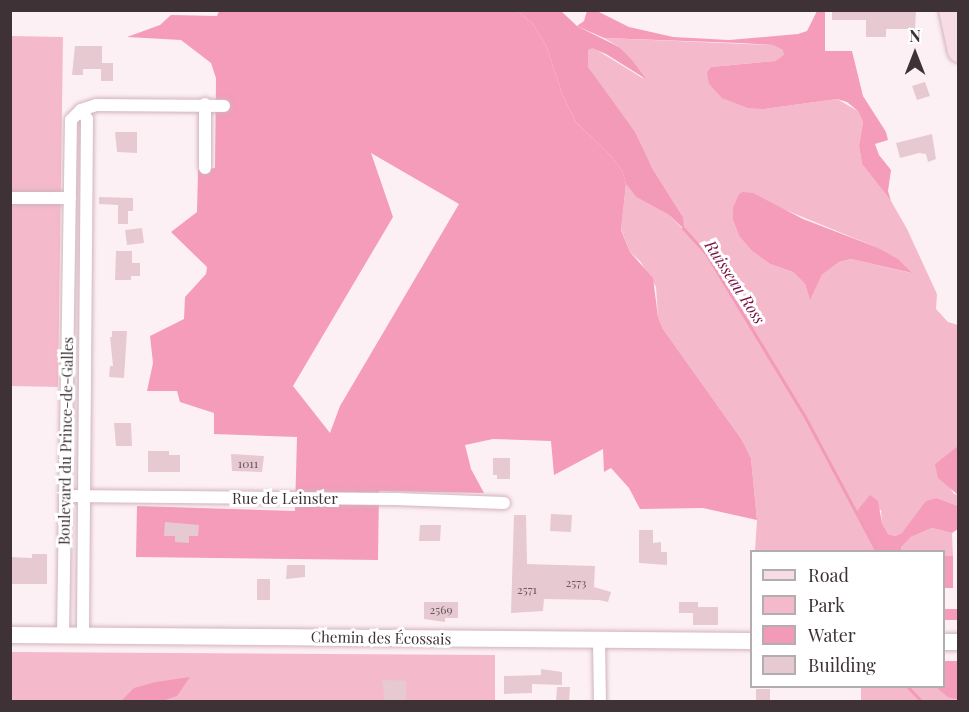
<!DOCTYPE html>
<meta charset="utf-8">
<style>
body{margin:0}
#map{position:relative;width:969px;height:712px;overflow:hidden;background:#fdf0f4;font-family:"Playfair Display",serif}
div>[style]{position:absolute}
.green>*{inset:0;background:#f5b9cc}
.forest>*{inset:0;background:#f49cba}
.water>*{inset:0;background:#f29ab8}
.stream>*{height:3px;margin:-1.5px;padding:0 1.5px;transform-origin:1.5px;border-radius:1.5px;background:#f29ab8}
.building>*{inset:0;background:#e7c9d2}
.roads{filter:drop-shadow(0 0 2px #d1b3bc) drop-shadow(0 0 2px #d1b3bc)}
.street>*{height:12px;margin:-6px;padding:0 6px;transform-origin:6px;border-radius:6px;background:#fff}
.secondary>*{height:16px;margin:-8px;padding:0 8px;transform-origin:8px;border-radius:8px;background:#fff}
.primary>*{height:20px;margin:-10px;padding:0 10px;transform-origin:10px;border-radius:10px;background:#f8dce5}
span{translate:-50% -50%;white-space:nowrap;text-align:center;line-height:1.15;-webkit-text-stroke:6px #fff;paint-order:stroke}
.number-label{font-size:12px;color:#68585d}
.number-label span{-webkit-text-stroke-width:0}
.street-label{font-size:15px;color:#3e3236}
.water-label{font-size:16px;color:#770f42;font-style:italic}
.frame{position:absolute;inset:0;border:12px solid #3e3236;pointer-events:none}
.legend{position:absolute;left:750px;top:550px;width:195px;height:138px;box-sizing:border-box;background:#fff;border:2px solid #b2adaf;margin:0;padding:8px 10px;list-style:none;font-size:18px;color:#3e3236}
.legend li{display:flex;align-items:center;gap:12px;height:30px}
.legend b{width:30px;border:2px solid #b2adaf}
.north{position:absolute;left:885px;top:24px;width:60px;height:60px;-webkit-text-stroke:4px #fff;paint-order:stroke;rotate:0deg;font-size:16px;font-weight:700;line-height:24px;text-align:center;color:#3e3236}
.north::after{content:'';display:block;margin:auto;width:21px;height:27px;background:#3e3236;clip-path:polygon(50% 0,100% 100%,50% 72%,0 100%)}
</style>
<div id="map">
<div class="green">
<i style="clip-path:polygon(11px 36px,63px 37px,58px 387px,11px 386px)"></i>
<i style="clip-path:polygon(evenodd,604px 38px,773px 45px,784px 50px,785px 55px,775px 61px,711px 67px,764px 109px,837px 99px,858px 111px,863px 122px,859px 146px,862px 164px,891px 201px,907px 229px,937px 294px,936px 309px,948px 322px,958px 325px,958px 447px,935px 464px,954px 494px,958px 495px,958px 506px,937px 498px,902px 533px,895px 536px,888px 534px,882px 523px,881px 510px,864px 506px,857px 511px,877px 551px,755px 551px,757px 520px,751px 458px,742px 440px,663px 329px,658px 317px,656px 287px,640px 261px,630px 252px,621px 229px,626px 184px,636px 197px,669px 215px,683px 229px,683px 217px,588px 67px,588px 49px,592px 47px,644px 79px,619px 47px,604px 38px,733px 208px,783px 209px,876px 247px,911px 273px,851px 259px,839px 262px,822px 275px,810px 299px,805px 284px,793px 272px,770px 264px,752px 251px,739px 236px,733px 220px,733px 208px)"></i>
<i style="clip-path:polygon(932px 528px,952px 533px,953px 556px,944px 556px,944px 552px,901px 551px,900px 547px,911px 537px)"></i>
<i style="clip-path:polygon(10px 652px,495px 655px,495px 701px,11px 701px)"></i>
<i style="clip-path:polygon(861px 687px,936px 687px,958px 701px,861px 701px)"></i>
</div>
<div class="forest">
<i style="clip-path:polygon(evenodd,219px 11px,518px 11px,533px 24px,546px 45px,563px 96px,576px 122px,611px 156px,622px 170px,626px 184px,621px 230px,630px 252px,653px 278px,658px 317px,663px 329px,742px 440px,751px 458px,757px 520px,703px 508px,640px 509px,629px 488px,611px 468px,604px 472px,603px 449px,554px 475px,551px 441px,493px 439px,465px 445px,471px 469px,484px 493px,379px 491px,378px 560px,136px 557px,137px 506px,295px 511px,297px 437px,214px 434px,214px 413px,180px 402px,177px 391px,147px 391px,153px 363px,150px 336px,184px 319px,185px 297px,206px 274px,207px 267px,171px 232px,197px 212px,198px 170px,215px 168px,216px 78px,211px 63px,181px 40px,127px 37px,160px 25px,171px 15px,217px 16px,219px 11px,371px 153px,459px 204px,340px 406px,330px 433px,293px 386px,393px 217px,371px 153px)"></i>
<i style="clip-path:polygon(587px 11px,597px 11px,629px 27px,673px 37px,729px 40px,798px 34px,807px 31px,817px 11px,825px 11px,825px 51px,852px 51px,863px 96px,886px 132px,888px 140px,875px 144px,879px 155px,891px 170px,888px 191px,891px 201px,862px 164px,859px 146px,863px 122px,858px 111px,847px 102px,837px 99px,764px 109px,748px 108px,722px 98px,709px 84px,707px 73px,711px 67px,775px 61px,784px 55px,783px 50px,773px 45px,740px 43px,604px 38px,577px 26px,584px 21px)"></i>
<i style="clip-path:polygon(743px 192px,753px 193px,803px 219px,876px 247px,898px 259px,912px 273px,851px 259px,839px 262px,822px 275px,810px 300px,805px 284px,793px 272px,770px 264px,752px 251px,739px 236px,733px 220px,733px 208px,739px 194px)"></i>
<i style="clip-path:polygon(958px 446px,958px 495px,938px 478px,935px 464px)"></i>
<i style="clip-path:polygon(870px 495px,878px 501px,882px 523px,888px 534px,895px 536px,902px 533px,926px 501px,937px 498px,958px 506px,958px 529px,952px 533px,932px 528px,911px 537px,901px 547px,901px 551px,877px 551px,857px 511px)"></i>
<i style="clip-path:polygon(944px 556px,953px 556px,953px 588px,944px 588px,945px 609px,958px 609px,958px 620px,944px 620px)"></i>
<i style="clip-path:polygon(944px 661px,958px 661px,958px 700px,948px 697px,936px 687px,944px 686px)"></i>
</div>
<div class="water">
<i style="clip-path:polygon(518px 11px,561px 11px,577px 26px,619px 47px,632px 60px,646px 79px,606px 54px,592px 48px,588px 50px,588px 67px,635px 132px,652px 168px,683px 217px,684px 229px,669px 215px,636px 197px,626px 184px,622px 170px,611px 156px,576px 122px,563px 96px,546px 45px,533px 24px)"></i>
<i style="clip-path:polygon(190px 677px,177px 696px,162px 701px,121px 701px,134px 688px,156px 682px)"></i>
</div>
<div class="stream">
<i style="left:683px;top:228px;width:36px;rotate:48deg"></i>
<i style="left:707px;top:255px;width:187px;rotate:58.8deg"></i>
<i style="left:804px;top:415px;width:155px;rotate:61.9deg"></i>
<i style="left:907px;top:686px;width:22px;rotate:47deg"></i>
</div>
<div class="building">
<i style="clip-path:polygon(832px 10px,916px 11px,915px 29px,886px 29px,886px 37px,866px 37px,866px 20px,832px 20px)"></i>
<i style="clip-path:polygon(75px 46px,102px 46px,102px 63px,113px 63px,113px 81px,101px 81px,101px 69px,83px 69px,83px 75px,72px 75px)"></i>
<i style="clip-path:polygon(925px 82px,930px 96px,917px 100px,912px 86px)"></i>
<i style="clip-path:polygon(115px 132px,137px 132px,137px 153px,117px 152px)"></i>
<i style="clip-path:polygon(932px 134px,936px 159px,928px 162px,926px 154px,919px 153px,900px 158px,896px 143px)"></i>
<i style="clip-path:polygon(99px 197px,133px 198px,133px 211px,128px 211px,128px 224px,118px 224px,118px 205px,99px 204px)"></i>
<i style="clip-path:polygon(142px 228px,144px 243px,127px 245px,125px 230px)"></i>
<i style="clip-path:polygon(116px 251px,132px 251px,132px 263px,140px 263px,140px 276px,131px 276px,131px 280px,115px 280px)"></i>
<i style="clip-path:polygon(112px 331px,127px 331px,124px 378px,109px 377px,110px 366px,113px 366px,110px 337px,112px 337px)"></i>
<i style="clip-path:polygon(114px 423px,131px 423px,132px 446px,116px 446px)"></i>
<i style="clip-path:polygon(148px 451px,169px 451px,169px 455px,180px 455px,180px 472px,148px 472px)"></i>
<i style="clip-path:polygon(231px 454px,264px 456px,262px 472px,232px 471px)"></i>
<i style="clip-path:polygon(493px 458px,510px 458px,510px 479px,497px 479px,497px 475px,493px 475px)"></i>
<i style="clip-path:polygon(551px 514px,572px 515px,571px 532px,550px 531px)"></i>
<i style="clip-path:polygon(514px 515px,526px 515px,527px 564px,595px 566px,594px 587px,611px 592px,608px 602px,599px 600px,544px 599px,543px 611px,511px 613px)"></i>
<i style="clip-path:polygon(165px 522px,199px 525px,198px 536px,189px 536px,189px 543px,175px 542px,175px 536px,164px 536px)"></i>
<i style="clip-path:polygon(420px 525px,441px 525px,440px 541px,419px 541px)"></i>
<i style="clip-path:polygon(639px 530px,653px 530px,653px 543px,661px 542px,661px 552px,667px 552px,667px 565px,639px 563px)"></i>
<i style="clip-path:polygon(32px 554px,47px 554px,47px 584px,10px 584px,10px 557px,32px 558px)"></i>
<i style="clip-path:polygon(287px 565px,305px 565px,305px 577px,286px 579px)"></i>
<i style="clip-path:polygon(257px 579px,270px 579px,270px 600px,257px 600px)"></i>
<i style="clip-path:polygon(424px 602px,458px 602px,458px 618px,445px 618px,445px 622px,424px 619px)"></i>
<i style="clip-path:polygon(679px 602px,698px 602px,698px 607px,718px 607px,718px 625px,693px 625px,693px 613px,679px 613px)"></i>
<i style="clip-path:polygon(541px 669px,562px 672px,562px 685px,532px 684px,532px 693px,504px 694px,504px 676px,541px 675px)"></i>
<i style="clip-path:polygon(382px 680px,406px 681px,406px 702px,385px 702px)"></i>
<i style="clip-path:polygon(557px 687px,570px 687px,569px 702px,556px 702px)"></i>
<i style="clip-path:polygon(756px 689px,770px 689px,770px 702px,756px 702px)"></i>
</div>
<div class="roads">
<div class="street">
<i style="left:81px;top:110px;width:11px;rotate:56deg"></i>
<i style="left:87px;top:119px;width:515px;rotate:90.45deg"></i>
<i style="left:205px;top:168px;width:64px;rotate:-90deg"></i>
<i style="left:10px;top:198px;width:60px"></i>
<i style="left:65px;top:496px;width:331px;rotate:0.5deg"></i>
<i style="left:396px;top:499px;width:108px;rotate:2.1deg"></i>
<i style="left:63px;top:634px;width:514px;rotate:-89.11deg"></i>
<i style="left:71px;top:120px;width:14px;rotate:-45deg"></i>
<i style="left:81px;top:110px;width:16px;rotate:-18deg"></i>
<i style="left:96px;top:105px;width:128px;rotate:0.4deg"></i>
<i style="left:599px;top:640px;width:62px;rotate:89.1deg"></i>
</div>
<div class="secondary">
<i style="left:10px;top:635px;width:742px;rotate:0.46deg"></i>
<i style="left:944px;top:642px;width:14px"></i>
</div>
<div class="primary">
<i style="left:949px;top:10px;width:43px;rotate:77.9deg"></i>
</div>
</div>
<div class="number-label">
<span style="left:248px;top:464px">1011</span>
<span style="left:576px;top:583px">2573</span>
<span style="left:527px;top:590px">2571</span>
<span style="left:441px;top:610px">2569</span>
</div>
<div class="street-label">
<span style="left:66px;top:441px;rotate:-89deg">Boulevard du Prince-de-Galles</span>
<span style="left:285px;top:499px">Rue de Leinster</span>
<span style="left:381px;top:638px;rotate:1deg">Chemin des Écossais</span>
</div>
<div class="water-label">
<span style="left:735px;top:282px;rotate:57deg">Ruisseau Ross</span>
</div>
<div class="frame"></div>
<ul class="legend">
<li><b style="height:8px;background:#f8dce5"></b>Road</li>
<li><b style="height:16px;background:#f5b9cc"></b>Park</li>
<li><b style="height:16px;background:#f29ab8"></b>Water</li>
<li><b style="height:16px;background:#e7c9d2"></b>Building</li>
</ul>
<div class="north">N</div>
</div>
